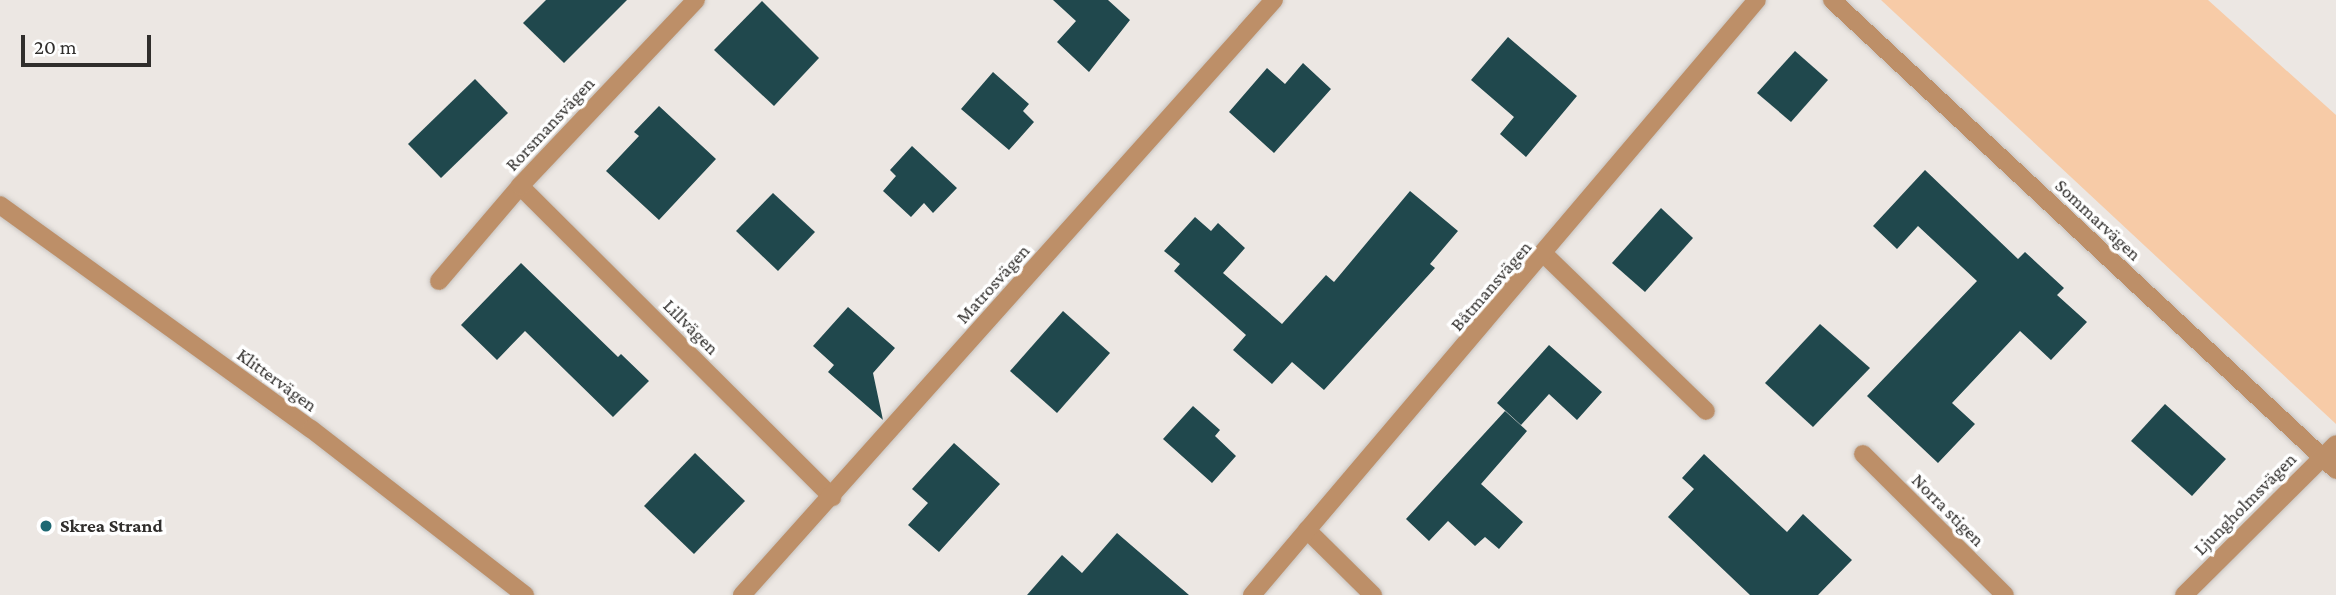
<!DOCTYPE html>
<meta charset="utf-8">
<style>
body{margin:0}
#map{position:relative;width:2336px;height:595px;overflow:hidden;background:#ece7e3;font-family:"Crimson Pro",serif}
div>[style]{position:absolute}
.green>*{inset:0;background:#f7cba7}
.building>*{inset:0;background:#20484d}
.roads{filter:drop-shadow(0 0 2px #c6c2be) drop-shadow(0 0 2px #c6c2be)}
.minor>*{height:18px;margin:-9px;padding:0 9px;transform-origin:9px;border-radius:9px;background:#bd8f68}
.dots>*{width:19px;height:19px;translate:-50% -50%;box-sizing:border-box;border:4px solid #fff;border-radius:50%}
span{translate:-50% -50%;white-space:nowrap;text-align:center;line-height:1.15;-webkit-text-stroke:7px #fff;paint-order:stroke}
.street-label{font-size:19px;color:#302e2c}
.poi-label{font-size:19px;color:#302e2c;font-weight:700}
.left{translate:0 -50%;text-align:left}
.scale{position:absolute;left:21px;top:35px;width:130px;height:32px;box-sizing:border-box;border:4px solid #302e2c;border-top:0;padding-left:9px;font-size:21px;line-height:24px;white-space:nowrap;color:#302e2c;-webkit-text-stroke:5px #fff;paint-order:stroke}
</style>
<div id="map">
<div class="green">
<i style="clip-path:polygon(1881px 0,2208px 0,2336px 115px,2336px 424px)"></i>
</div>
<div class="building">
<i style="clip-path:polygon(546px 0,627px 0,564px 63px,523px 23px)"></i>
<i style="clip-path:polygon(1053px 0,1108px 0,1130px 20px,1089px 72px,1057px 42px,1076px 21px)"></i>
<i style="clip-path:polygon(762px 1px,819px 58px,774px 106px,714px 50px)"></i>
<i style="clip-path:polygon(1508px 37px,1577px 96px,1526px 157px,1500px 134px,1514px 117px,1471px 80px)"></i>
<i style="clip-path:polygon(1795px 51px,1828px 80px,1791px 122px,1757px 93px)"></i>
<i style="clip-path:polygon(1303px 63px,1331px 89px,1274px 153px,1229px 112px,1267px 68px,1285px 84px)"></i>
<i style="clip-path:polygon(993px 72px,1029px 104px,1023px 111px,1034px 122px,1009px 150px,961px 109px)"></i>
<i style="clip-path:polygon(475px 79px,508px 113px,441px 178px,408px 144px)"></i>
<i style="clip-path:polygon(659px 106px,716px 159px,659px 220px,606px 171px,639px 136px,634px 132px)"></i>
<i style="clip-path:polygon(912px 146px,957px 188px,933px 213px,924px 203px,911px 217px,883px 191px,896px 176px,890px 170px)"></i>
<i style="clip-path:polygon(1925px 170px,2018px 259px,2025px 252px,2064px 288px,2057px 295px,2087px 322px,2051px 360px,2020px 331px,1952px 403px,1975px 424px,1938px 463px,1867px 396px,1977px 281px,1918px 226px,1897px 249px,1873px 226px)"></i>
<i style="clip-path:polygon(1410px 191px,1458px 231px,1430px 264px,1435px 268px,1324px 390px,1292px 362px,1272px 384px,1233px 350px,1246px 335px,1174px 271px,1180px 264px,1164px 251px,1195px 217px,1211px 231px,1218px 223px,1245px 248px,1223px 273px,1282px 324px,1326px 275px,1334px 282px)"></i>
<i style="clip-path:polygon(773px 193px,815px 232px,778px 271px,736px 231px)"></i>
<i style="clip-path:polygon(1661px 208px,1693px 238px,1645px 292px,1612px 263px)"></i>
<i style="clip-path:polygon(521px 263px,618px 357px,621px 354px,649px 381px,613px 417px,525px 331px,497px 360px,461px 325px)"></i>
<i style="clip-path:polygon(848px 307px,895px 348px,873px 373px,883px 420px,828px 372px,834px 365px,813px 346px)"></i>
<i style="clip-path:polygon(1063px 311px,1110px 353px,1057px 413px,1010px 371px)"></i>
<i style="clip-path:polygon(1820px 324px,1870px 368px,1813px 427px,1765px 383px)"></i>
<i style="clip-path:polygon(1549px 345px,1602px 392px,1577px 420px,1549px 394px,1521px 425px,1497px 403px)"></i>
<i style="clip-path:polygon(2165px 404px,2226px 459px,2192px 496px,2131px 441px)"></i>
<i style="clip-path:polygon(1193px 406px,1220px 430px,1215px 436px,1236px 456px,1212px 483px,1163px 439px)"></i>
<i style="clip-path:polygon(1505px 411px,1527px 431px,1481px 484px,1523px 522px,1499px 549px,1485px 537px,1475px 546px,1448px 521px,1429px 541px,1406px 519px)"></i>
<i style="clip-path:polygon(954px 443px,1000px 484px,939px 552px,908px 525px,928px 503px,912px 489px)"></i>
<i style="clip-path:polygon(695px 453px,745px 501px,694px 554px,644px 506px)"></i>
<i style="clip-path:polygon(1704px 454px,1787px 532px,1803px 514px,1852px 560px,1818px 595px,1750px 595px,1668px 517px,1694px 489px,1682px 478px)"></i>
<i style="clip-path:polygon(1117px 533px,1189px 595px,1027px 595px,1062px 555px,1082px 573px)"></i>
</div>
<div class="roads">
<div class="minor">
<i style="left:1832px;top:0;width:689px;rotate:43deg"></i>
<i style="left:520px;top:186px;width:441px;rotate:44.9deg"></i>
<i style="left:0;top:205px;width:383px;rotate:35.8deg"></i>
<i style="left:311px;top:429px;width:271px;rotate:37.8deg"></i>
<i style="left:1545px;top:255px;width:224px;rotate:44.1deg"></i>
<i style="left:439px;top:281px;width:125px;rotate:-49.5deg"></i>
<i style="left:520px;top:186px;width:256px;rotate:-46.6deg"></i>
<i style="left:1863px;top:454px;width:200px;rotate:44.8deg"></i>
<i style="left:1307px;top:530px;width:93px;rotate:44.6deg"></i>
<i style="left:742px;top:595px;width:798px;rotate:-48.2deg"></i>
<i style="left:1252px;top:595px;width:780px;rotate:-49.68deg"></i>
<i style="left:2184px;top:595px;width:214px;rotate:-44.8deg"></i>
</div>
</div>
<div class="dots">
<i style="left:46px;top:526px;background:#1e6872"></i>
</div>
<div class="street-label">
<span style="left:550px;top:124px;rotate:-47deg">Rorsmansvägen</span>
<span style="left:2098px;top:220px;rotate:43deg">Sommarvägen</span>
<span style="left:993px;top:284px;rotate:-48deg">Matrosvägen</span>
<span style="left:1491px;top:286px;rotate:-49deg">Båtmansvägen</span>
<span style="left:691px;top:327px;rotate:45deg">Lillvägen</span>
<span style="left:277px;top:380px;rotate:36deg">Klittervägen</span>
<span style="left:2245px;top:504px;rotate:-45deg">Ljungholmsvägen</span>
<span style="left:1948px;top:510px;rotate:45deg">Norra stigen</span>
</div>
<div class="poi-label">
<span class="left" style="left:60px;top:526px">Skrea Strand</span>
</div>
<div class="scale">20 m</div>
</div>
